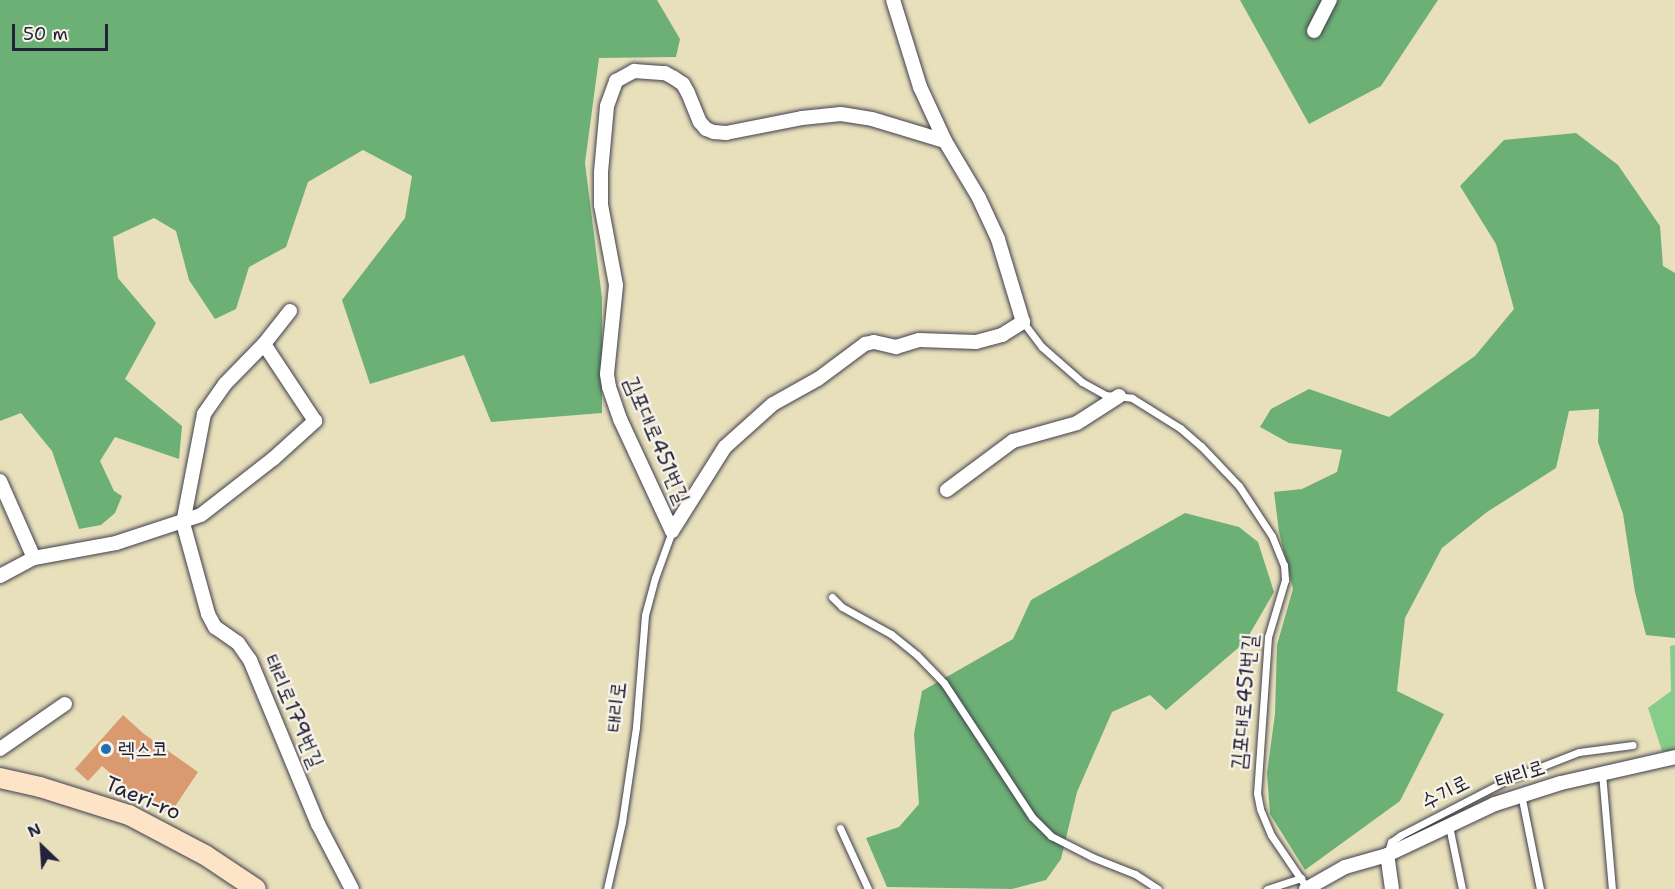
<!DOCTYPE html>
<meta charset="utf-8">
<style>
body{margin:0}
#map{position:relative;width:1675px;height:889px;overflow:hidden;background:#e8e0bb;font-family:"Shantell Sans","Poor Story",sans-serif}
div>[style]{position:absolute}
.green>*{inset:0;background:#86cd89}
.forest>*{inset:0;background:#6cb075}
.building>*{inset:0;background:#d89a6e}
.roads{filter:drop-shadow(0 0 2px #403e4e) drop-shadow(0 0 2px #403e4e)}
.lane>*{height:7px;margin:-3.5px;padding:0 3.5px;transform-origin:3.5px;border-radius:3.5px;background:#fff}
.street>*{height:14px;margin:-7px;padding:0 7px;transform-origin:7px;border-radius:7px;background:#fff}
.secondary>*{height:20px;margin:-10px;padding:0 10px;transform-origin:10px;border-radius:10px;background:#fee4c6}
.dots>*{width:16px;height:16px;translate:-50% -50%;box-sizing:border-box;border:3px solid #f7f3e8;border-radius:50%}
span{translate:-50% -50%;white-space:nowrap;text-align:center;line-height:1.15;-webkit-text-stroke:4.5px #f7f3e8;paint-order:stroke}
.street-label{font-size:21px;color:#22223b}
.poi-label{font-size:21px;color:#22223b}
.left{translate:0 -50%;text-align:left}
.north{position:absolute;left:12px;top:817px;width:60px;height:60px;-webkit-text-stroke:4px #f7f3e8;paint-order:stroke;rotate:335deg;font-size:16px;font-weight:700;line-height:24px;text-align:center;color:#22223b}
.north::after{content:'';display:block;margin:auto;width:21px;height:27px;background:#22223b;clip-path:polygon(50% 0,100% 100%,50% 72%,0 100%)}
.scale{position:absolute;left:12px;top:24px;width:96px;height:27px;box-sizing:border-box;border:3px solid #22223b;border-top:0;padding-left:8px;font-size:18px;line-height:21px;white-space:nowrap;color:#22223b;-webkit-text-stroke:4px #f7f3e8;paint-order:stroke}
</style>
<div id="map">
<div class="green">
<i style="clip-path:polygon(1675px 645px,1675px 751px,1662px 751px,1648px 708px,1671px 691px,1670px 646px)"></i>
</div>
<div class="forest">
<i style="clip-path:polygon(0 0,657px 0,680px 39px,676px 57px,599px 58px,585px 163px,602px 298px,602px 413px,491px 422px,464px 355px,370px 384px,342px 300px,405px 218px,412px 176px,363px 150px,308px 182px,286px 247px,249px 267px,236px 309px,215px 319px,189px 280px,176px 231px,154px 218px,113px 237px,118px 278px,156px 323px,125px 379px,182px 426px,179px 459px,115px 437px,100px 461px,114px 491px,122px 496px,115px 513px,101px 525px,79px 529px,52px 451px,21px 413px,0 421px)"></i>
<i style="clip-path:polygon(1240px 0,1438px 0,1381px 86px,1309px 124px)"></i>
<i style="clip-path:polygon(1576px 133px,1618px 165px,1660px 226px,1663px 266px,1675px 273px,1675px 638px,1646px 635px,1635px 592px,1623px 514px,1598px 442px,1599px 409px,1569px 411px,1556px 468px,1487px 512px,1442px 548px,1405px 618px,1397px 691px,1444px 714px,1400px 801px,1305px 870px,1270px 814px,1267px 773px,1275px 714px,1277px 645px,1293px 589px,1279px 532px,1274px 492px,1302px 489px,1337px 472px,1342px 450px,1289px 443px,1260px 427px,1271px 409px,1309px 389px,1389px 417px,1475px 356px,1514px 309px,1496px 244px,1460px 186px,1504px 140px)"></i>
<i style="clip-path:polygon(1185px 513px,1239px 527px,1258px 542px,1274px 592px,1245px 642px,1166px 710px,1150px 695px,1112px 712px,1077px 792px,1061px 859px,1046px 880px,1012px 889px,887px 887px,866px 838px,899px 827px,919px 804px,914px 734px,922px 691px,1013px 639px,1031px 600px)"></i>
</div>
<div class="building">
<i style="clip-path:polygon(123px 715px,144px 734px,198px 772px,170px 814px,130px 790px,102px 766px,88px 781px,75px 769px)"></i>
</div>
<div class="roads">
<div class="lane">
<i style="left:1023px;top:322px;width:31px;rotate:53deg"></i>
<i style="left:1042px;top:347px;width:53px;rotate:41.2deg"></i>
<i style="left:1082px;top:382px;width:26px;rotate:29deg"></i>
<i style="left:1105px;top:395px;width:27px;rotate:6deg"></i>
<i style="left:1132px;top:398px;width:57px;rotate:32deg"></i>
<i style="left:1180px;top:428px;width:28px;rotate:41deg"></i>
<i style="left:1201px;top:446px;width:55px;rotate:46.5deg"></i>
<i style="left:1239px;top:486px;width:60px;rotate:56.6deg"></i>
<i style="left:1272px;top:536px;width:31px;rotate:68deg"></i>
<i style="left:1284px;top:565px;width:15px;rotate:86deg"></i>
<i style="left:1285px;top:580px;width:59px;rotate:106.6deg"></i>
<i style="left:1268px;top:637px;width:156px;rotate:94deg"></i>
<i style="left:1257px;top:793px;width:16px;rotate:79deg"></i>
<i style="left:1260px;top:809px;width:28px;rotate:67deg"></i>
<i style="left:1271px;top:835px;width:64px;rotate:55.8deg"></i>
<i style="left:832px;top:597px;width:14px;rotate:45deg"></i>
<i style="left:842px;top:607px;width:56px;rotate:28.9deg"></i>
<i style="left:891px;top:634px;width:33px;rotate:39deg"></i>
<i style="left:917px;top:655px;width:39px;rotate:46deg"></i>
<i style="left:944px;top:683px;width:160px;rotate:56.7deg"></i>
<i style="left:1032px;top:817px;width:27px;rotate:45deg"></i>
<i style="left:1051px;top:836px;width:46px;rotate:27.1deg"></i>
<i style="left:1092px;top:857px;width:46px;rotate:21.6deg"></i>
<i style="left:1135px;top:874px;width:27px;rotate:33deg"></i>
<i style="left:1602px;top:773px;width:116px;rotate:85.1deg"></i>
<i style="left:1521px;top:794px;width:97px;rotate:78.7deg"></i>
<i style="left:1449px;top:826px;width:64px;rotate:78.3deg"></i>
<i style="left:840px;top:828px;width:67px;rotate:65.3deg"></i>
<i style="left:1387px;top:855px;width:14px;rotate:-73deg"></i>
<i style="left:1391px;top:842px;width:12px;rotate:-35deg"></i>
<i style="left:1401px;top:835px;width:119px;rotate:-27.4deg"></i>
<i style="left:1507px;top:780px;width:77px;rotate:-21.3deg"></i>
<i style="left:1579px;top:752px;width:54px;rotate:-7.4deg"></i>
<i style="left:607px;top:889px;width:69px;rotate:-77.4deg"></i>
<i style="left:622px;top:822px;width:96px;rotate:-81.6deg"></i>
<i style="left:636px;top:727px;width:112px;rotate:-85.4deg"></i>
<i style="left:645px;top:615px;width:38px;rotate:-75deg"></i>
<i style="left:655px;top:578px;width:50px;rotate:-70.1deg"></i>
<i style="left:1267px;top:889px;width:36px;rotate:-18deg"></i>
</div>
<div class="street">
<i style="left:1314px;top:31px;width:35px;rotate:-63deg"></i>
<i style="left:290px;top:311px;width:42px;rotate:128.2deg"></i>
<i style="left:264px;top:344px;width:56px;rotate:134.3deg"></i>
<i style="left:225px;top:384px;width:37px;rotate:125deg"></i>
<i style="left:204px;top:414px;width:111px;rotate:100.9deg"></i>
<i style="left:183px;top:523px;width:94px;rotate:74.6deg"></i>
<i style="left:208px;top:614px;width:15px;rotate:62deg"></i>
<i style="left:215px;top:627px;width:28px;rotate:35deg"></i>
<i style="left:238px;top:643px;width:21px;rotate:55deg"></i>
<i style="left:250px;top:660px;width:178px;rotate:67.5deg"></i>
<i style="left:318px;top:824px;width:73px;rotate:62.4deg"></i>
<i style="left:0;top:481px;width:84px;rotate:66.2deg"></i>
<i style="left:947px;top:490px;width:82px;rotate:-36.6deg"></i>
<i style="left:1013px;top:441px;width:66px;rotate:-15.7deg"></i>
<i style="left:1077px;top:423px;width:50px;rotate:-32.7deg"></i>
<i style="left:672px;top:531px;width:123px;rotate:-114.9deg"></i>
<i style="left:620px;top:419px;width:34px;rotate:-109deg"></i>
<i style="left:609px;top:387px;width:13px;rotate:-99deg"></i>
<i style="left:607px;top:374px;width:89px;rotate:-84.2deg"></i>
<i style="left:616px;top:285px;width:81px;rotate:-100.6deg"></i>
<i style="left:601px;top:205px;width:33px;rotate:-90deg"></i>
<i style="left:601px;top:172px;width:66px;rotate:-84.8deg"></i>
<i style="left:607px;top:106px;width:27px;rotate:-70deg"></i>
<i style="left:616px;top:81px;width:21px;rotate:-29deg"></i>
<i style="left:634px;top:71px;width:31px;rotate:4deg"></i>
<i style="left:665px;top:73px;width:10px;rotate:29deg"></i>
<i style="left:674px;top:78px;width:11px;rotate:34deg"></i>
<i style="left:683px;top:84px;width:10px;rotate:61deg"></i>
<i style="left:688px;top:93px;width:31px;rotate:68deg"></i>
<i style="left:700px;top:122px;width:9px;rotate:49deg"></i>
<i style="left:706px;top:129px;width:9px;rotate:21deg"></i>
<i style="left:714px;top:132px;width:12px;rotate:5deg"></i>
<i style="left:726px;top:133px;width:77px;rotate:-11.2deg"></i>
<i style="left:802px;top:118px;width:39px;rotate:-6deg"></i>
<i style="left:841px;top:114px;width:31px;rotate:9deg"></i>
<i style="left:872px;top:119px;width:76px;rotate:16.8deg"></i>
<i style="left:672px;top:531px;width:99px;rotate:-57.8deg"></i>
<i style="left:725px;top:447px;width:64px;rotate:-41.9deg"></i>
<i style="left:773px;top:404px;width:51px;rotate:-29.1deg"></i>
<i style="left:818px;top:379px;width:59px;rotate:-36.7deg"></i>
<i style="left:865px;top:344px;width:9px;rotate:-13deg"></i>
<i style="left:874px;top:342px;width:23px;rotate:13deg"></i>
<i style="left:896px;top:347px;width:24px;rotate:-17deg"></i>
<i style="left:919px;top:340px;width:57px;rotate:2deg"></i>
<i style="left:976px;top:342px;width:27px;rotate:-15deg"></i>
<i style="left:1002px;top:335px;width:25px;rotate:-32deg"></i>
<i style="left:1023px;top:322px;width:87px;rotate:-106.8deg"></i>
<i style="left:998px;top:239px;width:45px;rotate:-114.9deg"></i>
<i style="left:979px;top:198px;width:66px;rotate:-120.8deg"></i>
<i style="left:945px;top:141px;width:60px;rotate:-114.8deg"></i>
<i style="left:920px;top:87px;width:91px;rotate:-107.2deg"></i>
<i style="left:0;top:576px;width:38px;rotate:-28deg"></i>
<i style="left:34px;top:558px;width:83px;rotate:-10.4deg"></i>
<i style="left:116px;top:543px;width:89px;rotate:-18.2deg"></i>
<i style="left:201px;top:515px;width:91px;rotate:-37.9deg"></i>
<i style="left:273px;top:459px;width:57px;rotate:-42.1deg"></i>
<i style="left:315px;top:421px;width:92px;rotate:-123.5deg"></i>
<i style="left:0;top:749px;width:79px;rotate:-34.7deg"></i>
<i style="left:1306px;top:889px;width:45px;rotate:-29.4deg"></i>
<i style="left:1345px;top:867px;width:44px;rotate:-15.9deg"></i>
<i style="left:1392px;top:889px;width:34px;rotate:-98deg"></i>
<i style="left:1387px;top:855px;width:119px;rotate:-25.3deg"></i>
<i style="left:1495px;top:804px;width:69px;rotate:-17.7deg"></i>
<i style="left:1561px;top:783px;width:117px;rotate:-12.8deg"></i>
</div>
<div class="secondary">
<i style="left:0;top:778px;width:41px;rotate:12.7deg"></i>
<i style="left:40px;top:787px;width:93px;rotate:17.5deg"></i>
<i style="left:129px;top:815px;width:86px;rotate:27.8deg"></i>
<i style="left:205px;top:855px;width:61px;rotate:33.7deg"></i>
</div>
</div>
<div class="dots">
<i style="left:106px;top:749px;background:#1f6fb2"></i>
</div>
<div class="street-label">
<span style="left:657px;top:440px;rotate:67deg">김포대로451번길</span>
<span style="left:1244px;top:702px;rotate:-85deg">김포대로451번길</span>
<span style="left:616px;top:707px;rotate:-84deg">태리로</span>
<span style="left:294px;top:711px;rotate:67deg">태리로179번길</span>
<span style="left:1520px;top:774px;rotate:-18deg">태리로</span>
<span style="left:1445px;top:792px;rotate:-27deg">수기로</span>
<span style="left:143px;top:798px;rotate:23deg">Taeri-ro</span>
</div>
<div class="poi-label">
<span class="left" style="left:118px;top:749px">렉스코</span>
</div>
<div class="north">N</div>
<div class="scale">50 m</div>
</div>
